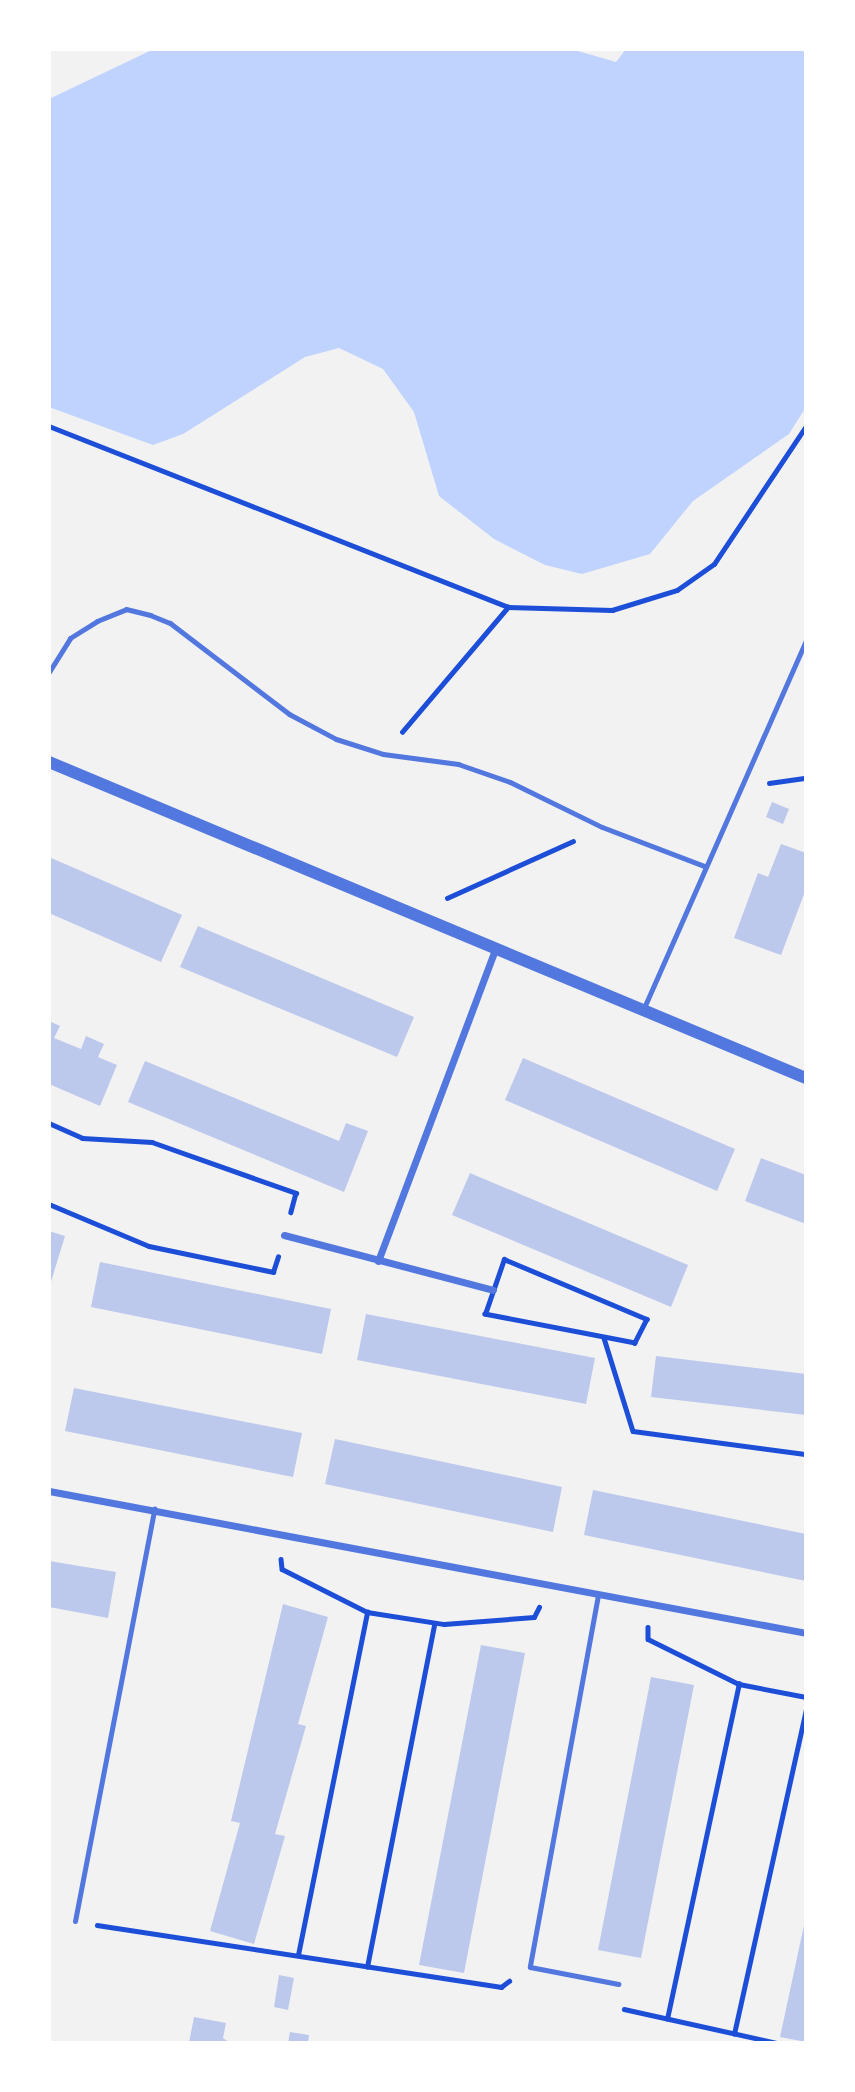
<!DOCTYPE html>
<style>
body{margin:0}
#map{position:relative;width:855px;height:2092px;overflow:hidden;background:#f2f2f2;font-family:Merriweather,serif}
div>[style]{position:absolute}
.water>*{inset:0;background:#bfd3fe}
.building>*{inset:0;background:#bdc9ec}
.path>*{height:4.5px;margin:-2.25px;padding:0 2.25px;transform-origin:2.25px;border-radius:2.25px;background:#1d4ed8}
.service>*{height:5px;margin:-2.5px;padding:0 2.5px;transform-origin:2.5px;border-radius:2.5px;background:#5277de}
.minor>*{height:7px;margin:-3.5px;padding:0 3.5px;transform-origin:3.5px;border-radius:3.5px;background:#5277de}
.tertiary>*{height:12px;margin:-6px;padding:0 6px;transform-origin:6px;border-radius:6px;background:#5277de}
span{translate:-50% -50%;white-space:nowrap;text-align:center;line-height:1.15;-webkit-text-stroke:7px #fff;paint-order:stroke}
.frame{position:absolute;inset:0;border:51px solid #fff;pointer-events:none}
</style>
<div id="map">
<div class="water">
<i style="clip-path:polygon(154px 49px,571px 49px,616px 62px,626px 49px,799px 49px,806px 53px,806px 407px,789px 434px,693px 501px,650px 554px,582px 574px,545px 565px,494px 539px,439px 496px,414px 412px,383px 369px,339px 348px,305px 357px,183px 434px,153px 445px,49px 407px,49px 99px)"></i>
</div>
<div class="building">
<i style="clip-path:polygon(772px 802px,789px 809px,783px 824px,766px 817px)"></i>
<i style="clip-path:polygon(781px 844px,806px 853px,806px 889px,781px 955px,734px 938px,758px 873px,768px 877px)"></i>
<i style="clip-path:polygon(49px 857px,182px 915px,161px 962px,49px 913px)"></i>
<i style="clip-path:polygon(198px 926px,414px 1017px,397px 1057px,180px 967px)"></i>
<i style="clip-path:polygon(49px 1021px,60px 1026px,54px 1038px,81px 1049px,86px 1036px,104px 1044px,98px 1057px,117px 1065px,100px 1106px,49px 1084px)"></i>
<i style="clip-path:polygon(523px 1058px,735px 1149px,717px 1191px,505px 1100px)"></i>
<i style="clip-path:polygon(145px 1061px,339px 1141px,346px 1123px,368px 1131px,344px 1192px,128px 1102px)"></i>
<i style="clip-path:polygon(761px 1158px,806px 1175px,806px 1224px,745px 1201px)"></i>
<i style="clip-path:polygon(470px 1173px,688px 1265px,671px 1307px,452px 1215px)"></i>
<i style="clip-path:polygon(49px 1231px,65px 1236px,50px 1285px,49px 1285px)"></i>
<i style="clip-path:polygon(100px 1262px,331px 1309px,322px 1354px,91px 1307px)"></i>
<i style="clip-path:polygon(366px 1314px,595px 1358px,586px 1404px,357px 1360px)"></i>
<i style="clip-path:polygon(656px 1356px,806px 1374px,806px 1415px,651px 1397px)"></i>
<i style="clip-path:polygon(74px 1388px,302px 1433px,293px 1477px,65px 1431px)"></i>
<i style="clip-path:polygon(335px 1439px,562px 1487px,553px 1532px,325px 1484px)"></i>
<i style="clip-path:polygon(593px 1490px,806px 1534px,806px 1581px,584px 1535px)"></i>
<i style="clip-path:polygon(49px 1561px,116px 1572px,108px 1618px,49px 1607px)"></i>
<i style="clip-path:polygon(283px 1604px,328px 1617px,298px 1724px,306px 1726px,275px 1834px,285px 1836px,254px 1944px,210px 1931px,240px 1823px,231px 1821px)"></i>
<i style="clip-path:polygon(481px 1645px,525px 1653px,464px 1973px,419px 1965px)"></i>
<i style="clip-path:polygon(651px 1677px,694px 1685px,641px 1958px,598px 1950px)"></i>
<i style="clip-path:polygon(806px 1916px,806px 2042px,780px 2037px)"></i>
<i style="clip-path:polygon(279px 1975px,294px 1978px,288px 2010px,274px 2007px)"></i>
<i style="clip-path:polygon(194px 2017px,226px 2023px,223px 2038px,230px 2043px,189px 2043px)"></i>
<i style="clip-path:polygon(290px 2032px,309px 2035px,308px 2043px,288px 2043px)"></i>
</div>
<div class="path">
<i style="left:49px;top:426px;width:493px;rotate:21.5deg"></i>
<i style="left:508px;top:607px;width:104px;rotate:1.7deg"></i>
<i style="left:612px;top:610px;width:68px;rotate:-17.1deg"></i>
<i style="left:677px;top:590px;width:45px;rotate:-35.1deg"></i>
<i style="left:714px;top:564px;width:166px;rotate:-56.3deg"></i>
<i style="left:402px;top:732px;width:164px;rotate:-49.7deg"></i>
<i style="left:769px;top:783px;width:37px;rotate:-8deg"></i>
<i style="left:447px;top:898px;width:138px;rotate:-24.3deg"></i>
<i style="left:49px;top:1123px;width:36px;rotate:24deg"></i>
<i style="left:82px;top:1138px;width:70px;rotate:3.3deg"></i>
<i style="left:152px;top:1142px;width:153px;rotate:19.5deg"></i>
<i style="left:296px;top:1193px;width:20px;rotate:105deg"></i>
<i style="left:49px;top:1204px;width:108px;rotate:22.8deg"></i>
<i style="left:149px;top:1246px;width:127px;rotate:11.8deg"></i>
<i style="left:273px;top:1272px;width:16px;rotate:-72deg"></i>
<i style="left:504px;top:1259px;width:155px;rotate:22.8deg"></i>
<i style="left:647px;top:1319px;width:27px;rotate:117deg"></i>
<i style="left:635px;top:1343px;width:153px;rotate:-169.1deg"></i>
<i style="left:485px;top:1314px;width:58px;rotate:-70.9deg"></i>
<i style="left:604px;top:1338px;width:97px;rotate:72.7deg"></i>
<i style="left:633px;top:1431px;width:175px;rotate:7.6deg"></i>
<i style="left:281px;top:1559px;width:10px;rotate:84deg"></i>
<i style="left:282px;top:1569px;width:95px;rotate:26.8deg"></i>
<i style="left:367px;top:1612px;width:78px;rotate:8.9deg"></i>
<i style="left:444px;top:1624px;width:90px;rotate:-4.4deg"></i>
<i style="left:534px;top:1617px;width:11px;rotate:-63deg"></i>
<i style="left:648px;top:1627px;width:12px;rotate:90deg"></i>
<i style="left:648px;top:1639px;width:102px;rotate:26.3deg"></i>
<i style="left:739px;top:1684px;width:68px;rotate:11deg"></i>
<i style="left:97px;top:1925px;width:409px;rotate:8.7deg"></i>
<i style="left:501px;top:1987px;width:10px;rotate:-37deg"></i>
<i style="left:298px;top:1955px;width:350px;rotate:-78.6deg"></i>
<i style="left:367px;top:1967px;width:349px;rotate:-78.9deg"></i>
<i style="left:624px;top:2009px;width:157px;rotate:12.5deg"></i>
<i style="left:667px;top:2019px;width:343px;rotate:-77.9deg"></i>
<i style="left:734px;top:2034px;width:333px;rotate:-77.5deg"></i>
</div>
<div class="service">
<i style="left:49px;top:672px;width:40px;rotate:-58deg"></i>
<i style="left:70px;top:638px;width:32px;rotate:-32deg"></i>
<i style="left:97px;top:621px;width:31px;rotate:-22deg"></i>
<i style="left:126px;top:609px;width:25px;rotate:14deg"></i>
<i style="left:150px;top:615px;width:22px;rotate:22deg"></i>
<i style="left:170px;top:623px;width:150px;rotate:37.4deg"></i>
<i style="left:289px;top:714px;width:53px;rotate:28deg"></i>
<i style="left:336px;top:739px;width:49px;rotate:17.7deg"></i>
<i style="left:383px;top:754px;width:76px;rotate:7.6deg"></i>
<i style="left:458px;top:764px;width:55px;rotate:19.1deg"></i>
<i style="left:510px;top:782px;width:102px;rotate:26.1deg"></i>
<i style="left:602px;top:827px;width:109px;rotate:20.9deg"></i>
<i style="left:643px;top:1010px;width:404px;rotate:-66.2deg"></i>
<i style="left:598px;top:1595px;width:378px;rotate:100.4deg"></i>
<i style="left:530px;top:1967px;width:90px;rotate:10.9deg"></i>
<i style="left:75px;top:1921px;width:420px;rotate:-79.1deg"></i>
</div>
<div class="minor">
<i style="left:284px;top:1235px;width:216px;rotate:14.7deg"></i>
<i style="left:378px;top:1261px;width:330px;rotate:-69.4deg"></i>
<i style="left:49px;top:1491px;width:770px;rotate:10.62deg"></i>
</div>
<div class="tertiary">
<i style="left:49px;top:762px;width:820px;rotate:22.66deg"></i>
</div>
<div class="frame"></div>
</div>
